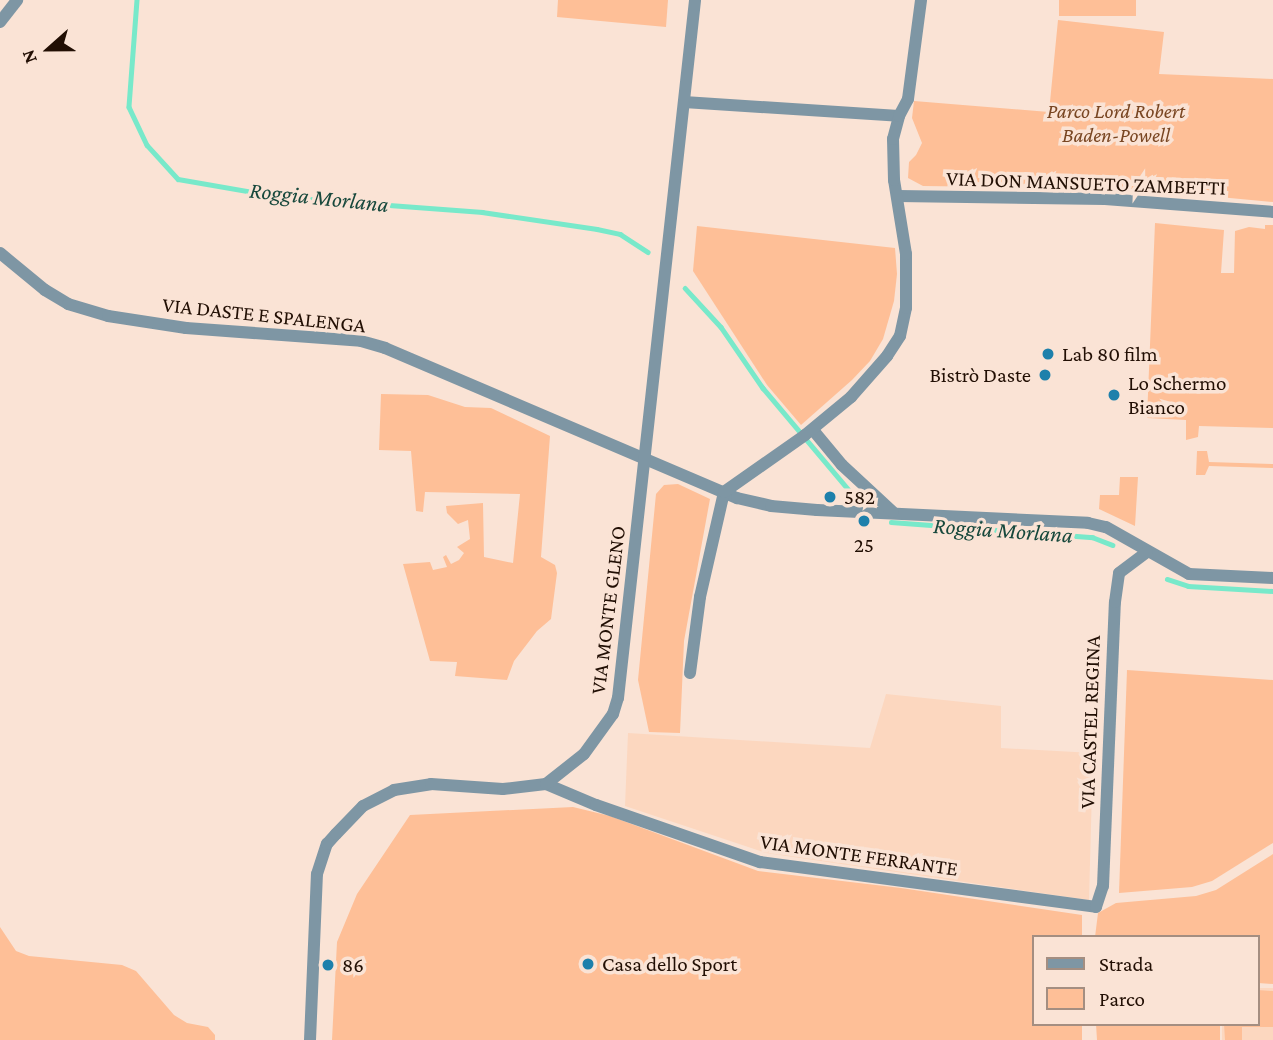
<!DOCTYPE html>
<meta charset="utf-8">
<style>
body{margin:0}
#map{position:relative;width:1273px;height:1040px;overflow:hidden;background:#fae3d5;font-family:"Crimson Pro",serif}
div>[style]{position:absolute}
.built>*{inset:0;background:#fcd7bf}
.green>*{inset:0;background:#febf97}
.stream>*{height:4.5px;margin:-2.25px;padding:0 2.25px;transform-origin:2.25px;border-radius:2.25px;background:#78e9ca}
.minor>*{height:12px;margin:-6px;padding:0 6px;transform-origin:6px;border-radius:6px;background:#7e96a4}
.dots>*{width:19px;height:19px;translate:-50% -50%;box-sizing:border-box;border:4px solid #fae3d5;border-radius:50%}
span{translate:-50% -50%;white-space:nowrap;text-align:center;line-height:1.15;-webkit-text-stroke:7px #fae3d5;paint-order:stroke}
.park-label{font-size:21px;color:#794622;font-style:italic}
.street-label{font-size:21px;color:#220f04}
.poi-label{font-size:21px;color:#220f04}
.left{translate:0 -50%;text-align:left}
.right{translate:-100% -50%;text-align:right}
.water-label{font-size:23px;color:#17483c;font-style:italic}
.legend{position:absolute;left:1032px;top:935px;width:228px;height:91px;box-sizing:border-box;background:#fae3d5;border:2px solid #a48e81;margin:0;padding:9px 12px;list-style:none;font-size:21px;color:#220f04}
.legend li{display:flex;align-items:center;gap:14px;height:35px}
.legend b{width:35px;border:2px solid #a48e81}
.north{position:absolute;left:14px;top:14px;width:70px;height:70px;-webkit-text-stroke:5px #fae3d5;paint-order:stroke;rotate:249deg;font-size:19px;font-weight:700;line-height:28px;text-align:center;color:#220f04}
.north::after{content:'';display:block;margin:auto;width:24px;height:32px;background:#220f04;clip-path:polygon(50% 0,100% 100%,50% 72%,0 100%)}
</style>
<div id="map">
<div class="built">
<i style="clip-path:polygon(886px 694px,1001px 706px,1001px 748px,1093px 753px,1089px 900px,766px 853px,625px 806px,628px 733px,870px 748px)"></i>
<i style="clip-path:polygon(1257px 988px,1273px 988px,1273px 1040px,1222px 1040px,1222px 1024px,1257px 1024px)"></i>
</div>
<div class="green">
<i style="clip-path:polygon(558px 0,668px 0,666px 27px,557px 17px)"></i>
<i style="clip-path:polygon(1059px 0,1136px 0,1136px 16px,1059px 16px)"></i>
<i style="clip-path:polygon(1058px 20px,1164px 32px,1159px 74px,1273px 79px,1273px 202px,1135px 189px,923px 186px,908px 178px,909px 162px,916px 155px,922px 143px,912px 118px,914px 101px,1049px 112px)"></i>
<i style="clip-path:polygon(1155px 223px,1224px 230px,1221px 273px,1234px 273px,1235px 231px,1249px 227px,1265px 229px,1265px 225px,1273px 225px,1273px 428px,1199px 426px,1198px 437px,1186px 440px,1186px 420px,1147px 418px)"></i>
<i style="clip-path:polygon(697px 226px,895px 248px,897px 274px,894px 301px,883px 339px,870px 361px,852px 380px,801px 425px,767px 385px,693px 271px)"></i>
<i style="clip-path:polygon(381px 394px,428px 395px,465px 407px,491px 408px,550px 436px,541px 557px,555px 565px,557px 573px,551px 619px,537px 631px,514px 661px,507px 680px,455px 676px,457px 662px,430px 661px,403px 564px,430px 562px,433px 570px,447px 567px,443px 557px,446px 555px,451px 564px,459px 560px,464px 553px,457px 547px,470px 539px,468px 520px,458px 524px,447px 513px,446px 506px,483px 503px,484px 557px,513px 563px,520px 494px,425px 492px,423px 512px,416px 511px,411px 451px,379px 450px)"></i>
<i style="clip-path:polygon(1197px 451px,1207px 451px,1209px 462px,1273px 464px,1273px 468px,1209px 466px,1205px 475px,1196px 475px)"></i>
<i style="clip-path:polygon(1120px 477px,1138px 477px,1135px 526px,1099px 509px,1100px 495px,1119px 495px)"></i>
<i style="clip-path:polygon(678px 484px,710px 499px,684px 641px,680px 733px,649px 732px,638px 680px,656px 494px,664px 485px)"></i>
<i style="clip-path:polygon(1127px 670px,1273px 680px,1273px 843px,1212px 881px,1192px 887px,1119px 893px)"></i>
<i style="clip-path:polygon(573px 807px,610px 816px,758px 871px,901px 888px,1082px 915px,1082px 937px,1033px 937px,1033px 1024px,1082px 1024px,1082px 1040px,332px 1040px,337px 942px,357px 894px,410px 815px)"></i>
<i style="clip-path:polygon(1273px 854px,1273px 984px,1258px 983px,1257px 937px,1095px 937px,1098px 913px,1116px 903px,1196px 896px,1216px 890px)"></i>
<i style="clip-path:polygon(0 927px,16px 951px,29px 956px,122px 965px,136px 971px,174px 1015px,187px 1023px,208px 1027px,215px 1035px,215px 1040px,0 1040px)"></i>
<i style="clip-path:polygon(1257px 990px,1273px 991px,1273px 1027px,1242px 1027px,1242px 1040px,1225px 1040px,1224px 1024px,1257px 1024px)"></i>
<i style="clip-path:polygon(1096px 1024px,1220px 1024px,1220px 1040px,1097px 1040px)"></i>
</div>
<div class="stream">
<i style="left:137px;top:0;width:107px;rotate:94.3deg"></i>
<i style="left:129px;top:107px;width:42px;rotate:64.7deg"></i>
<i style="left:147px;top:145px;width:46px;rotate:47.6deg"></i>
<i style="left:178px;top:179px;width:106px;rotate:9.8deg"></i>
<i style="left:282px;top:197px;width:201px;rotate:4.3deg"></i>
<i style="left:482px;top:212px;width:116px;rotate:8.4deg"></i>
<i style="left:597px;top:229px;width:24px;rotate:12deg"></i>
<i style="left:620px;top:234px;width:33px;rotate:33deg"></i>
<i style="left:685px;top:288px;width:53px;rotate:47.3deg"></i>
<i style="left:721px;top:327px;width:74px;rotate:55.5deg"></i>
<i style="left:763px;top:388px;width:140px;rotate:49.9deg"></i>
<i style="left:891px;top:522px;width:202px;rotate:4.3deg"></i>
<i style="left:1092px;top:537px;width:22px;rotate:21deg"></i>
<i style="left:1167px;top:579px;width:22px;rotate:18deg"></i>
<i style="left:1188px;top:586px;width:85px;rotate:3.4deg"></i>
</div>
<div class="minor">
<i style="left:0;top:22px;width:28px;rotate:-52deg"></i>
<i style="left:684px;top:102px;width:215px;rotate:3.7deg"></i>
<i style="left:898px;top:196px;width:207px;rotate:0.8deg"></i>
<i style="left:1105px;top:199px;width:169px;rotate:4.4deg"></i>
<i style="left:0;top:253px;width:58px;rotate:39.4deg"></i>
<i style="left:45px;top:290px;width:27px;rotate:31deg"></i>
<i style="left:68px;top:304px;width:42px;rotate:16.7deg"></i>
<i style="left:108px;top:316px;width:79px;rotate:8.7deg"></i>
<i style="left:186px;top:328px;width:175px;rotate:4.2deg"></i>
<i style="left:361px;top:341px;width:25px;rotate:16deg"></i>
<i style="left:385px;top:348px;width:383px;rotate:23.1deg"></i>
<i style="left:737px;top:498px;width:35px;rotate:13deg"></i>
<i style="left:771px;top:506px;width:46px;rotate:5deg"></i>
<i style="left:817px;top:510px;width:271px;rotate:2.7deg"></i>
<i style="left:1088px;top:523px;width:18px;rotate:13deg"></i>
<i style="left:1106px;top:527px;width:95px;rotate:29.5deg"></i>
<i style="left:1189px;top:574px;width:84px;rotate:2.7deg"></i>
<i style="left:813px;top:430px;width:45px;rotate:50.4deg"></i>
<i style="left:842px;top:465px;width:69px;rotate:42.7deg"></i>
<i style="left:690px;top:673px;width:77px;rotate:-82.5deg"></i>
<i style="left:700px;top:597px;width:108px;rotate:-77.1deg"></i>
<i style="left:724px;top:492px;width:99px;rotate:-35.1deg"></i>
<i style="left:805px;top:435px;width:60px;rotate:-39.6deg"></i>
<i style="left:851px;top:397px;width:55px;rotate:-48.7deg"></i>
<i style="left:887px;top:356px;width:24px;rotate:-57deg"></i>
<i style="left:900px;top:336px;width:29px;rotate:-78deg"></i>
<i style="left:906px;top:308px;width:54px;rotate:-90deg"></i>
<i style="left:906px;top:254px;width:75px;rotate:-99.2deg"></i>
<i style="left:894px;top:180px;width:41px;rotate:-91.4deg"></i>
<i style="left:893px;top:139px;width:24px;rotate:-75deg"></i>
<i style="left:899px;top:116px;width:19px;rotate:-62deg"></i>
<i style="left:908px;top:99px;width:100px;rotate:-82.5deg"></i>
<i style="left:546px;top:784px;width:54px;rotate:22.8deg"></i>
<i style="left:596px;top:805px;width:174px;rotate:19.2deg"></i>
<i style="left:760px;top:862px;width:339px;rotate:7.6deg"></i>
<i style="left:1096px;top:907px;width:22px;rotate:-72deg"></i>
<i style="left:1103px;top:886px;width:284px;rotate:-87.6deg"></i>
<i style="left:1115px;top:602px;width:29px;rotate:-82deg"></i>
<i style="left:1119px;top:573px;width:35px;rotate:-37deg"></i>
<i style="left:310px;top:1040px;width:166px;rotate:-87.6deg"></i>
<i style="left:317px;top:874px;width:32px;rotate:-72deg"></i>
<i style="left:327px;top:844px;width:13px;rotate:-48deg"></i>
<i style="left:336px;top:834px;width:39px;rotate:-46deg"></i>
<i style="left:363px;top:806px;width:35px;rotate:-27deg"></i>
<i style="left:394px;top:790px;width:37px;rotate:-9deg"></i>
<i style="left:431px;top:784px;width:72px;rotate:4deg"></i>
<i style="left:503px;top:789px;width:43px;rotate:-6.6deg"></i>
<i style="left:546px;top:784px;width:48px;rotate:-38.3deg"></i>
<i style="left:584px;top:754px;width:49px;rotate:-54.1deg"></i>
<i style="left:613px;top:714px;width:17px;rotate:-73deg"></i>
<i style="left:618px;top:698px;width:702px;rotate:-83.7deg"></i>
</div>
<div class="dots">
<i style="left:1048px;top:354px;background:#1e80ab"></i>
<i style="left:1045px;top:375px;background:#1e80ab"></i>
<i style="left:1114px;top:395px;background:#1e80ab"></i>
<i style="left:830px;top:497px;background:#1e80ab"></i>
<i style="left:864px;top:521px;background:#1e80ab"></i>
<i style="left:588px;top:964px;background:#1e80ab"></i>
<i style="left:328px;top:965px;background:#1e80ab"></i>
</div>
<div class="park-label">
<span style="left:1116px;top:123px">Parco Lord Robert<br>Baden-Powell</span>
</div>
<div class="street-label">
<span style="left:1086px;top:183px;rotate:2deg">VIA DON MANSUETO ZAMBETTI</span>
<span style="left:264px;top:315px;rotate:6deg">VIA DASTE E SPALENGA</span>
<span style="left:608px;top:610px;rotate:-83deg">VIA MONTE GLENO</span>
<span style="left:1090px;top:722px;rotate:-88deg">VIA CASTEL REGINA</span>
<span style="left:859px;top:855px;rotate:8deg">VIA MONTE FERRANTE</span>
</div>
<div class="poi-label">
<span class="left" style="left:1062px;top:354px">Lab 80 film</span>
<span class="right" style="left:1031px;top:375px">Bistrò Daste</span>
<span class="left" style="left:1128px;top:395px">Lo Schermo<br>Bianco</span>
<span class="left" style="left:844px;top:497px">582</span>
<span style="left:864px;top:545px">25</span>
<span class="left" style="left:602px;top:964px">Casa dello Sport</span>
<span class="left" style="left:342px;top:965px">86</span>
</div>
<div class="water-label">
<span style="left:319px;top:197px;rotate:6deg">Roggia Morlana</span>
<span style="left:1003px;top:530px;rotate:4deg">Roggia Morlana</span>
</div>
<ul class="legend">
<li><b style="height:9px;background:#7e96a4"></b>Strada</li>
<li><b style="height:19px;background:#febf97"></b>Parco</li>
</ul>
<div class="north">N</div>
</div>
